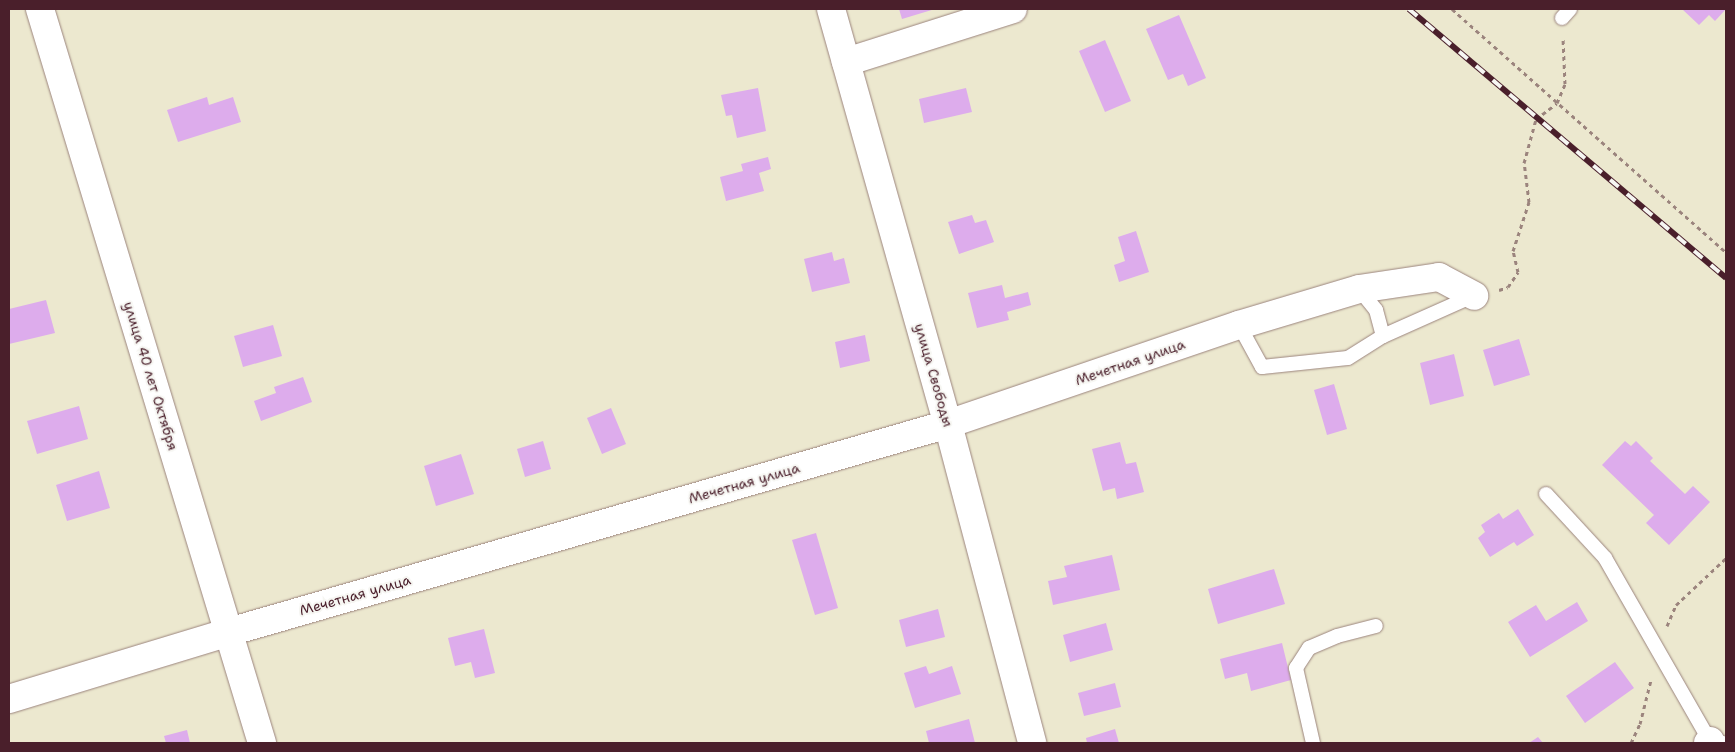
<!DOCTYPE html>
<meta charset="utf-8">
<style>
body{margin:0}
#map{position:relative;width:1735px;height:752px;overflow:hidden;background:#ece8cf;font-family:"Shantell Sans",sans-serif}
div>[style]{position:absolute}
.building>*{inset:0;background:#ddacec}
.path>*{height:3px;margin-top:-1.5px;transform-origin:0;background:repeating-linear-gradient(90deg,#9b847d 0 4px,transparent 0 8px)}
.roads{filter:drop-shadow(0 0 1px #9b847d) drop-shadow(0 0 1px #9b847d)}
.service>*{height:14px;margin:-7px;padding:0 7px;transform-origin:7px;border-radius:7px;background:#fff}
.minor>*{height:28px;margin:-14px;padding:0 14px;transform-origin:14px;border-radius:14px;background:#fff}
.rail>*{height:5.5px;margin-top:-2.75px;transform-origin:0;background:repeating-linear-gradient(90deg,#f6f6f2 0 11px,#4a1f2b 0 22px);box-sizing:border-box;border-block:1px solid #4a1f2b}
span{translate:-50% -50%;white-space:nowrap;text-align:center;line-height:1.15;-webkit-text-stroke:4px #f6f6f2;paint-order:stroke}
.street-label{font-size:14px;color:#4a1f2b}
.frame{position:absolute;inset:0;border:10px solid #4a1f2b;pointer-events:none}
</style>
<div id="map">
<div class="building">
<i style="clip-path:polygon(899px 9px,935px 9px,902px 19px)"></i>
<i style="clip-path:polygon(1682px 9px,1726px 9px,1715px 21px,1709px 15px,1699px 25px)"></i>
<i style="clip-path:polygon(1179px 15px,1206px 78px,1188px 86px,1183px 74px,1168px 80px,1146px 29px)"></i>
<i style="clip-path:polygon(1105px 40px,1131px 101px,1105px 112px,1079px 51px)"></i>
<i style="clip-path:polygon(758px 88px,766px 131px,737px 138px,732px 115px,726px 116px,721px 95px)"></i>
<i style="clip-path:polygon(966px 88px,972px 112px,924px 123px,919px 99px)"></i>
<i style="clip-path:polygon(207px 97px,209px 105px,233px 97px,241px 122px,178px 142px,167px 110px)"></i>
<i style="clip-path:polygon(768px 157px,771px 169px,759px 173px,764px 191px,726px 201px,720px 177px,743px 171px,741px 164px)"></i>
<i style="clip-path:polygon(972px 215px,975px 223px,986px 220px,994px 242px,959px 254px,948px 222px)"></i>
<i style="clip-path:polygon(1136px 231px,1149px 272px,1119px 282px,1114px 265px,1125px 261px,1118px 237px)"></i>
<i style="clip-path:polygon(832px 252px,834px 261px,844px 258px,850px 283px,812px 292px,804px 259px)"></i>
<i style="clip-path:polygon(1002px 285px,1005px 298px,1028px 292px,1031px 305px,1007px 312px,1009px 320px,977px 328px,968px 293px)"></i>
<i style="clip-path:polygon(46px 300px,55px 333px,9px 344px,9px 309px)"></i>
<i style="clip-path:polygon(273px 325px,282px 356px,243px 367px,234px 336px)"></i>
<i style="clip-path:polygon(865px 335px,870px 361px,840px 368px,835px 342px)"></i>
<i style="clip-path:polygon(1519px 339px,1530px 375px,1494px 386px,1483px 350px)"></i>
<i style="clip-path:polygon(1454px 354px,1464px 396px,1430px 405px,1420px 363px)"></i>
<i style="clip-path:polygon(303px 377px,312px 402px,261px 421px,254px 401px,276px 393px,274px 387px)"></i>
<i style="clip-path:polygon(1334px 384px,1347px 429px,1327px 435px,1314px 390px)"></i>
<i style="clip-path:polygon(79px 406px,88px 439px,37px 454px,27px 421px)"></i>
<i style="clip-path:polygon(611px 408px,626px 444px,602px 454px,587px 418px)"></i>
<i style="clip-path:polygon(543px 441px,551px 469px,525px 477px,517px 449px)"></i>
<i style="clip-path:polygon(1625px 441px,1631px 446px,1636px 441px,1653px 458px,1650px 461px,1685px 494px,1693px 486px,1710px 502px,1669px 545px,1646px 523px,1654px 515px,1602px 465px)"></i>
<i style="clip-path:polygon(1120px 442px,1126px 464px,1136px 462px,1144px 492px,1117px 499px,1115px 488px,1103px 491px,1092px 449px)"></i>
<i style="clip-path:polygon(461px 454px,474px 494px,436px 506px,424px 466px)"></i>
<i style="clip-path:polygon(99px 471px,110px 508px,67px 521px,56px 485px)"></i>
<i style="clip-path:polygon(1518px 509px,1534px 535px,1517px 546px,1514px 542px,1490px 557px,1478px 538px,1485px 532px,1481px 525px,1499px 513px,1503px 519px)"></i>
<i style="clip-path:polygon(816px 533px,838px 608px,815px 615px,792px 540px)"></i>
<i style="clip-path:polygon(1112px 555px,1120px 590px,1053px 605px,1048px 581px,1067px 577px,1064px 566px)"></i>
<i style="clip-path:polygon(1274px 569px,1285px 604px,1218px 624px,1208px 589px)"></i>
<i style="clip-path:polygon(1577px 602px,1588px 621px,1530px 657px,1508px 622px,1536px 605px,1546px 621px)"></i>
<i style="clip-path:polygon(938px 609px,945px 637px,906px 647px,899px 620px)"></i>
<i style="clip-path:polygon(1106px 623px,1113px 650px,1070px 662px,1063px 635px)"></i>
<i style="clip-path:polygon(484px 629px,495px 673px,475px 678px,471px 662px,455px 666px,448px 638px)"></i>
<i style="clip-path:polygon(1282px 643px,1291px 680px,1251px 691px,1247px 673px,1225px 679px,1220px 659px)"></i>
<i style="clip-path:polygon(1615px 662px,1634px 688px,1585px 723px,1566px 696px)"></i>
<i style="clip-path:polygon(926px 666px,929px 674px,952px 666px,961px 694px,915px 708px,904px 673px)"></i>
<i style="clip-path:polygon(1115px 683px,1121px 707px,1084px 716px,1078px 693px)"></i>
<i style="clip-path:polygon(969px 719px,975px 743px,929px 743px,926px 731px)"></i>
<i style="clip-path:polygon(1115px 729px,1119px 743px,1087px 743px,1086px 738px)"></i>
<i style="clip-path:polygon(187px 730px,190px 743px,166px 743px,164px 736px)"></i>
<i style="clip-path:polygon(1538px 737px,1543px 743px,1529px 743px)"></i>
</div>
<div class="path">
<i style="left:1452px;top:9px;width:366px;rotate:41.6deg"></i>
<i style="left:1499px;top:290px;width:9px;rotate:-18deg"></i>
<i style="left:1508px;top:287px;width:18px;rotate:-56deg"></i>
<i style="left:1518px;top:272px;width:22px;rotate:-103deg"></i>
<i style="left:1513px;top:251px;width:52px;rotate:-71.9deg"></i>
<i style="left:1529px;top:202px;width:39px;rotate:-97deg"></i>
<i style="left:1524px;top:163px;width:46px;rotate:-74.7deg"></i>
<i style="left:1536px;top:119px;width:26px;rotate:-37deg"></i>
<i style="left:1557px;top:103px;width:21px;rotate:-67deg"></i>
<i style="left:1565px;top:84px;width:46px;rotate:-92.5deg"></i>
<i style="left:1667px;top:626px;width:23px;rotate:-67deg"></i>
<i style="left:1676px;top:605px;width:69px;rotate:-43.2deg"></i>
<i style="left:1631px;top:743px;width:21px;rotate:-65deg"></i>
<i style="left:1640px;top:724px;width:45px;rotate:-76deg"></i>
</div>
<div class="roads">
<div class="service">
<i style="left:1562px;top:18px;width:12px;rotate:-48deg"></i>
<i style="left:1359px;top:289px;width:27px;rotate:51deg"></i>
<i style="left:1376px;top:310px;width:27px;rotate:75deg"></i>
<i style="left:1239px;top:325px;width:48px;rotate:61.3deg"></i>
<i style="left:1262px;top:367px;width:86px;rotate:-6deg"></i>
<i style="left:1348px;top:358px;width:41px;rotate:-32.2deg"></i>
<i style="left:1383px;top:336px;width:98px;rotate:-24deg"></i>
<i style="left:1546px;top:494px;width:87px;rotate:47.3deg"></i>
<i style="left:1605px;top:558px;width:211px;rotate:60.2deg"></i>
<i style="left:1710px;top:741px;width:13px;rotate:9deg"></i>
<i style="left:1313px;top:743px;width:77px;rotate:-102.8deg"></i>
<i style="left:1296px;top:668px;width:24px;rotate:-57deg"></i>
<i style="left:1309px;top:648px;width:30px;rotate:-23deg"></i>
<i style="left:1337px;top:636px;width:40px;rotate:-14.4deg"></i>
</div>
<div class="minor">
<i style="left:40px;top:9px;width:767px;rotate:73.17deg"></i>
<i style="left:831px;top:9px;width:431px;rotate:74.3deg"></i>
<i style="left:948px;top:424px;width:330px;rotate:75.2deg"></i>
<i style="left:846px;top:62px;width:175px;rotate:-17.6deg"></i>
<i style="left:9px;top:699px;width:230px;rotate:-16.9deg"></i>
<i style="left:229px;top:632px;width:748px;rotate:-16.13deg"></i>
<i style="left:948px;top:424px;width:307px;rotate:-18.8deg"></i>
<i style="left:1239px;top:325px;width:125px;rotate:-16.7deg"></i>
<i style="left:1359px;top:289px;width:81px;rotate:-8.5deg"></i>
<i style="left:1439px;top:277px;width:40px;rotate:28deg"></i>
<i style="left:1708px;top:743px;width:3px;rotate:-45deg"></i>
</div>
</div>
<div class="rail">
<i style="left:1409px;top:9px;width:416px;rotate:40.3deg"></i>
</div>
<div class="street-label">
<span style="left:1130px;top:362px;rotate:-19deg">Мечетная улица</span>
<span style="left:934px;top:375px;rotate:74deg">улица Свободы</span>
<span style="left:151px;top:376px;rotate:73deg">улица 40 лет Октября</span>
<span style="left:744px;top:483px;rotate:-16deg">Мечетная улица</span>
<span style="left:355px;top:595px;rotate:-16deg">Мечетная улица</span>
</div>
<div class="frame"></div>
</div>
